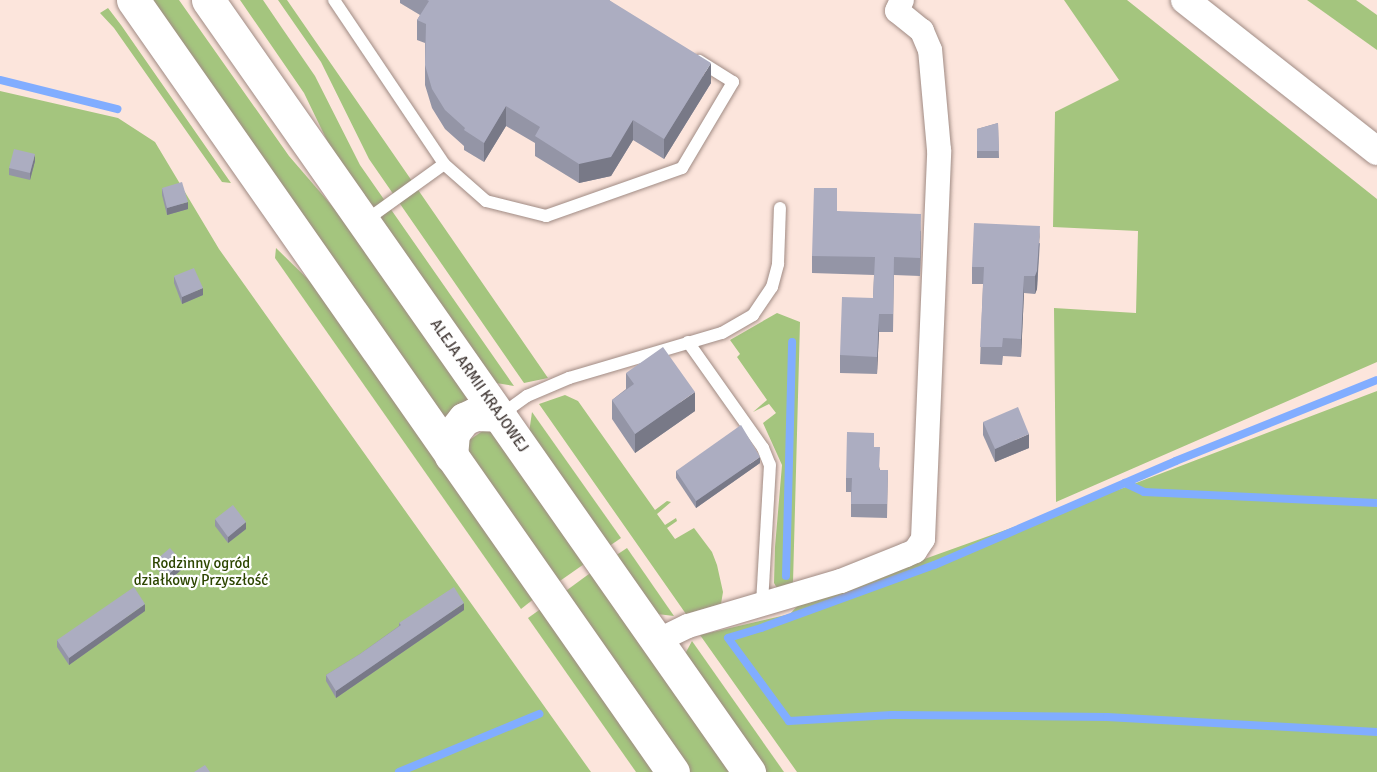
<!DOCTYPE html>
<meta charset="utf-8">
<style>
body{margin:0}
#map{position:relative;width:1377px;height:772px;overflow:hidden;background:#fce5dc;font-family:Signika,sans-serif}
div>[style]{position:absolute}
.green>*{inset:0;background:#a4c57e}
.stream>*{height:8px;margin:-4px;padding:0 4px;transform-origin:4px;border-radius:4px;background:#81adff}
.roads{filter:drop-shadow(0 0 2px #a08b84) drop-shadow(0 0 2px #a08b84)}
.service>*{height:12px;margin:-6px;padding:0 6px;transform-origin:6px;border-radius:6px;background:#fff}
.minor>*{height:24px;margin:-12px;padding:0 12px;transform-origin:12px;border-radius:12px;background:#fff}
.tertiary>*{height:28px;margin:-14px;padding:0 14px;transform-origin:14px;border-radius:14px;background:#fff}
.primary>*{height:33px;margin:-16.5px;padding:0 16.5px;transform-origin:16.5px;border-radius:16.5px;background:#fff}
.wall>*{inset:0;background:#9495a6}
.shaded-wall>*{inset:0;background:#787987}
.building>*{inset:0;background:#acadc1}
span{translate:-50% -50%;white-space:nowrap;text-align:center;line-height:1.15;-webkit-text-stroke:4.5px #fff;paint-order:stroke}
.street-label{font-size:15px;color:#413835}
.park-label{font-size:15px;color:#2d4601}
</style>
<div id="map">
<div class="green">
<i style="clip-path:polygon(149px 0,179px 0,289px 156px,364px 243px,474px 401px,448px 422px)"></i>
<i style="clip-path:polygon(240px 0,263px 0,282px 28px,315px 76px,360px 165px,514px 386px,496px 383px,335px 157px,304px 93px)"></i>
<i style="clip-path:polygon(278px 0,287px 0,548px 378px,524px 383px,369px 159px,321px 62px)"></i>
<i style="clip-path:polygon(1064px 0,1127px 0,1377px 199px,1377px 362px,1056px 502px,1054px 308px,1136px 313px,1138px 231px,1053px 227px,1055px 112px,1119px 80px)"></i>
<i style="clip-path:polygon(1307px 0,1356px 0,1377px 15px,1377px 50px)"></i>
<i style="clip-path:polygon(108px 8px,121px 25px,231px 183px,222px 182px,114px 28px,100px 13px)"></i>
<i style="clip-path:polygon(0 91px,118px 118px,155px 142px,219px 249px,591px 772px,0 772px)"></i>
<i style="clip-path:polygon(276px 248px,317px 288px,535px 598px,521px 609px,275px 258px)"></i>
<i style="clip-path:polygon(777px 313px,800px 322px,793px 583px,778px 590px,774px 583px,775px 547px,782px 465px,763px 423px,776px 413px,769px 404px,753px 412px,767px 400px,737px 357px,740px 354px,730px 340px)"></i>
<i style="clip-path:polygon(1377px 391px,1377px 772px,797px 772px,700px 635px,790px 614px,799px 604px,1123px 488px)"></i>
<i style="clip-path:polygon(565px 395px,578px 401px,655px 510px,667px 501px,671px 502px,657px 514px,665px 525px,676px 518px,677px 521px,667px 528px,675px 539px,694px 528px,712px 552px,717px 565px,723px 592px,721px 604px,686px 614px,539px 404px)"></i>
<i style="clip-path:polygon(532px 412px,621px 538px,608px 547px,529px 433px)"></i>
<i style="clip-path:polygon(484px 430px,493px 432px,587px 562px,557px 583px,464px 451px,468px 441px)"></i>
<i style="clip-path:polygon(627px 548px,674px 616px,657px 614px,615px 556px)"></i>
<i style="clip-path:polygon(593px 571px,734px 772px,689px 772px,563px 593px)"></i>
<i style="clip-path:polygon(542px 608px,657px 772px,636px 772px,528px 618px)"></i>
<i style="clip-path:polygon(692px 641px,784px 772px,765px 772px,685px 654px)"></i>
</div>
<div class="stream">
<i style="left:0;top:80px;width:121px;rotate:13.9deg"></i>
<i style="left:1377px;top:380px;width:217px;rotate:158.1deg"></i>
<i style="left:1176px;top:461px;width:263px;rotate:156.7deg"></i>
<i style="left:934px;top:565px;width:184px;rotate:160deg"></i>
<i style="left:761px;top:628px;width:34px;rotate:163deg"></i>
<i style="left:728px;top:638px;width:103px;rotate:53.7deg"></i>
<i style="left:789px;top:721px;width:103px;rotate:-3.3deg"></i>
<i style="left:892px;top:715px;width:215px;rotate:0.5deg"></i>
<i style="left:1107px;top:717px;width:270px;rotate:3.2deg"></i>
<i style="left:1125px;top:483px;width:21px;rotate:25deg"></i>
<i style="left:1144px;top:492px;width:233px;rotate:2.7deg"></i>
<i style="left:786px;top:576px;width:234px;rotate:-88.5deg"></i>
<i style="left:399px;top:772px;width:152px;rotate:-22.5deg"></i>
</div>
<div class="roads">
<div class="service">
<i style="left:334px;top:0;width:197px;rotate:56.1deg"></i>
<i style="left:444px;top:164px;width:56px;rotate:41.4deg"></i>
<i style="left:486px;top:201px;width:62px;rotate:14deg"></i>
<i style="left:546px;top:216px;width:144px;rotate:-19.4deg"></i>
<i style="left:682px;top:168px;width:100px;rotate:-59.3deg"></i>
<i style="left:733px;top:82px;width:40px;rotate:-148deg"></i>
<i style="left:365px;top:221px;width:97px;rotate:-35.8deg"></i>
<i style="left:688px;top:342px;width:130px;rotate:54.7deg"></i>
<i style="left:763px;top:448px;width:18px;rotate:68deg"></i>
<i style="left:770px;top:465px;width:139px;rotate:93.3deg"></i>
<i style="left:502px;top:414px;width:31px;rotate:-36deg"></i>
<i style="left:527px;top:396px;width:46px;rotate:-23.2deg"></i>
<i style="left:569px;top:378px;width:159px;rotate:-16.4deg"></i>
<i style="left:722px;top:333px;width:36px;rotate:-30deg"></i>
<i style="left:753px;top:315px;width:34px;rotate:-56deg"></i>
<i style="left:772px;top:287px;width:24px;rotate:-75deg"></i>
<i style="left:778px;top:264px;width:56px;rotate:-88deg"></i>
</div>
<div class="minor">
<i style="left:657px;top:641px;width:34px;rotate:-26deg"></i>
<i style="left:688px;top:626px;width:159px;rotate:-16.4deg"></i>
<i style="left:841px;top:581px;width:70px;rotate:-21.8deg"></i>
<i style="left:906px;top:555px;width:10px;rotate:-24deg"></i>
<i style="left:915px;top:551px;width:14px;rotate:-56deg"></i>
<i style="left:923px;top:539px;width:389px;rotate:-87.6deg"></i>
<i style="left:939px;top:150px;width:100px;rotate:-95.1deg"></i>
<i style="left:930px;top:50px;width:21px;rotate:-113deg"></i>
<i style="left:922px;top:31px;width:32px;rotate:-141deg"></i>
<i style="left:897px;top:11px;width:12px;rotate:-66deg"></i>
</div>
<div class="tertiary">
<i style="left:1185px;top:0;width:244px;rotate:38.2deg"></i>
</div>
<div class="primary">
<i style="left:133px;top:0;width:942px;rotate:55.03deg"></i>
<i style="left:208px;top:0;width:943px;rotate:54.98deg"></i>
<i style="left:451px;top:456px;width:23px;rotate:-85deg"></i>
<i style="left:453px;top:433px;width:18px;rotate:-52deg"></i>
<i style="left:464px;top:419px;width:12px;rotate:-24deg"></i>
<i style="left:475px;top:414px;width:25px;rotate:2deg"></i>
</div>
</div>
<div class="wall">
<i style="clip-path:polygon(400px 0,609px 0,711px 83px,664px 159px,633px 140px,611px 176px,579px 183px,535px 156px,535px 143px,506px 126px,484px 162px,464px 150px,464px 146px,445px 129px,432px 108px,425px 85px,425px 43px,417px 40px,417px 20px,420px 15px,400px 3px)"></i>
<i style="clip-path:polygon(998px 123px,999px 158px,977px 158px,977px 129px)"></i>
<i style="clip-path:polygon(35px 161px,30px 180px,9px 175px,9px 168px)"></i>
<i style="clip-path:polygon(162px 188px,188px 209px,167px 215px,162px 195px)"></i>
<i style="clip-path:polygon(837px 211px,921px 231px,920px 276px,894px 275px,893px 332px,879px 332px,877px 374px,840px 373px,840px 355px,873px 298px,874px 275px,812px 273px,812px 256px)"></i>
<i style="clip-path:polygon(1040px 243px,1037px 289px,1035px 294px,1024px 293px,1021px 357px,1003px 356px,1002px 365px,980px 364px,983px 284px,972px 284px,972px 267px)"></i>
<i style="clip-path:polygon(174px 276px,203px 295px,182px 304px,174px 283px)"></i>
<i style="clip-path:polygon(626px 373px,695px 411px,635px 453px,612px 419px,612px 400px,626px 389px)"></i>
<i style="clip-path:polygon(983px 422px,1029px 448px,995px 462px,983px 435px)"></i>
<i style="clip-path:polygon(874px 447px,880px 470px,888px 470px,887px 518px,851px 517px,851px 492px,846px 492px,846px 478px)"></i>
<i style="clip-path:polygon(760px 463px,696px 508px,676px 478px,676px 471px)"></i>
<i style="clip-path:polygon(215px 519px,246px 529px,228px 543px,215px 526px)"></i>
<i style="clip-path:polygon(156px 560px,182px 569px,168px 582px,156px 567px)"></i>
<i style="clip-path:polygon(464px 610px,336px 698px,326px 681px,326px 675px,360px 654px,399px 626px,399px 623px)"></i>
<i style="clip-path:polygon(145px 611px,69px 665px,57px 647px,57px 640px)"></i>
</div>
<div class="shaded-wall">
<i style="clip-path:polygon(711px 63px,711px 83px,664px 159px,664px 139px)"></i>
<i style="clip-path:polygon(506px 106px,506px 126px,484px 162px,484px 143px)"></i>
<i style="clip-path:polygon(633px 120px,633px 140px,611px 176px,579px 183px,579px 164px)"></i>
<i style="clip-path:polygon(35px 154px,35px 161px,30px 180px,30px 173px)"></i>
<i style="clip-path:polygon(188px 202px,188px 209px,167px 215px,167px 208px)"></i>
<i style="clip-path:polygon(921px 214px,921px 231px,920px 276px,920px 258px)"></i>
<i style="clip-path:polygon(1040px 226px,1037px 289px,1035px 294px,1035px 276px)"></i>
<i style="clip-path:polygon(1024px 276px,1024px 293px,1021px 357px,1021px 339px)"></i>
<i style="clip-path:polygon(203px 288px,203px 295px,182px 304px,182px 297px)"></i>
<i style="clip-path:polygon(879px 314px,879px 332px,877px 374px,877px 357px)"></i>
<i style="clip-path:polygon(695px 392px,695px 411px,635px 453px,635px 434px)"></i>
<i style="clip-path:polygon(1029px 434px,1029px 448px,995px 462px,995px 449px)"></i>
<i style="clip-path:polygon(760px 457px,760px 463px,696px 508px,696px 501px)"></i>
<i style="clip-path:polygon(246px 522px,246px 529px,228px 543px,228px 537px)"></i>
<i style="clip-path:polygon(182px 562px,182px 569px,168px 582px,168px 575px)"></i>
<i style="clip-path:polygon(464px 603px,464px 610px,336px 698px,336px 691px)"></i>
<i style="clip-path:polygon(145px 604px,145px 611px,69px 665px,69px 658px)"></i>
</div>
<div class="building">
<i style="clip-path:polygon(427px 0,609px 0,711px 63px,664px 139px,633px 120px,611px 157px,579px 164px,535px 136px,540px 127px,506px 106px,484px 143px,464px 130px,465px 128px,445px 110px,432px 89px,425px 65px,426px 24px,417px 20px,429px 1px)"></i>
<i style="clip-path:polygon(998px 123px,999px 151px,977px 151px,977px 129px)"></i>
<i style="clip-path:polygon(14px 149px,35px 154px,30px 173px,9px 168px)"></i>
<i style="clip-path:polygon(182px 182px,188px 202px,167px 208px,162px 188px)"></i>
<i style="clip-path:polygon(814px 188px,837px 188px,837px 211px,921px 214px,920px 258px,894px 257px,893px 314px,879px 314px,877px 357px,840px 355px,842px 297px,873px 298px,875px 257px,812px 256px)"></i>
<i style="clip-path:polygon(974px 223px,1040px 226px,1037px 271px,1035px 276px,1024px 276px,1021px 339px,1003px 338px,1002px 347px,980px 347px,984px 267px,972px 267px)"></i>
<i style="clip-path:polygon(194px 268px,203px 288px,182px 297px,174px 276px)"></i>
<i style="clip-path:polygon(663px 347px,695px 392px,635px 434px,612px 400px,634px 384px,626px 373px)"></i>
<i style="clip-path:polygon(1018px 407px,1029px 434px,995px 449px,983px 422px)"></i>
<i style="clip-path:polygon(741px 425px,760px 457px,696px 501px,676px 471px)"></i>
<i style="clip-path:polygon(847px 432px,874px 433px,874px 447px,880px 447px,879px 470px,888px 470px,887px 504px,851px 504px,852px 478px,846px 478px)"></i>
<i style="clip-path:polygon(233px 505px,246px 522px,228px 537px,215px 519px)"></i>
<i style="clip-path:polygon(170px 548px,182px 562px,168px 575px,156px 560px)"></i>
<i style="clip-path:polygon(134px 587px,145px 604px,69px 658px,57px 640px)"></i>
<i style="clip-path:polygon(454px 587px,464px 603px,336px 691px,326px 675px,360px 654px,401px 625px,399px 623px)"></i>
<i style="clip-path:polygon(205px 765px,210px 772px,194px 772px)"></i>
</div>
<div class="street-label">
<span style="left:479px;top:386px;rotate:55deg">ALEJA ARMII KRAJOWEJ</span>
</div>
<div class="park-label">
<span style="left:201px;top:572px">Rodzinny ogród<br>działkowy Przyszłość</span>
</div>
</div>
